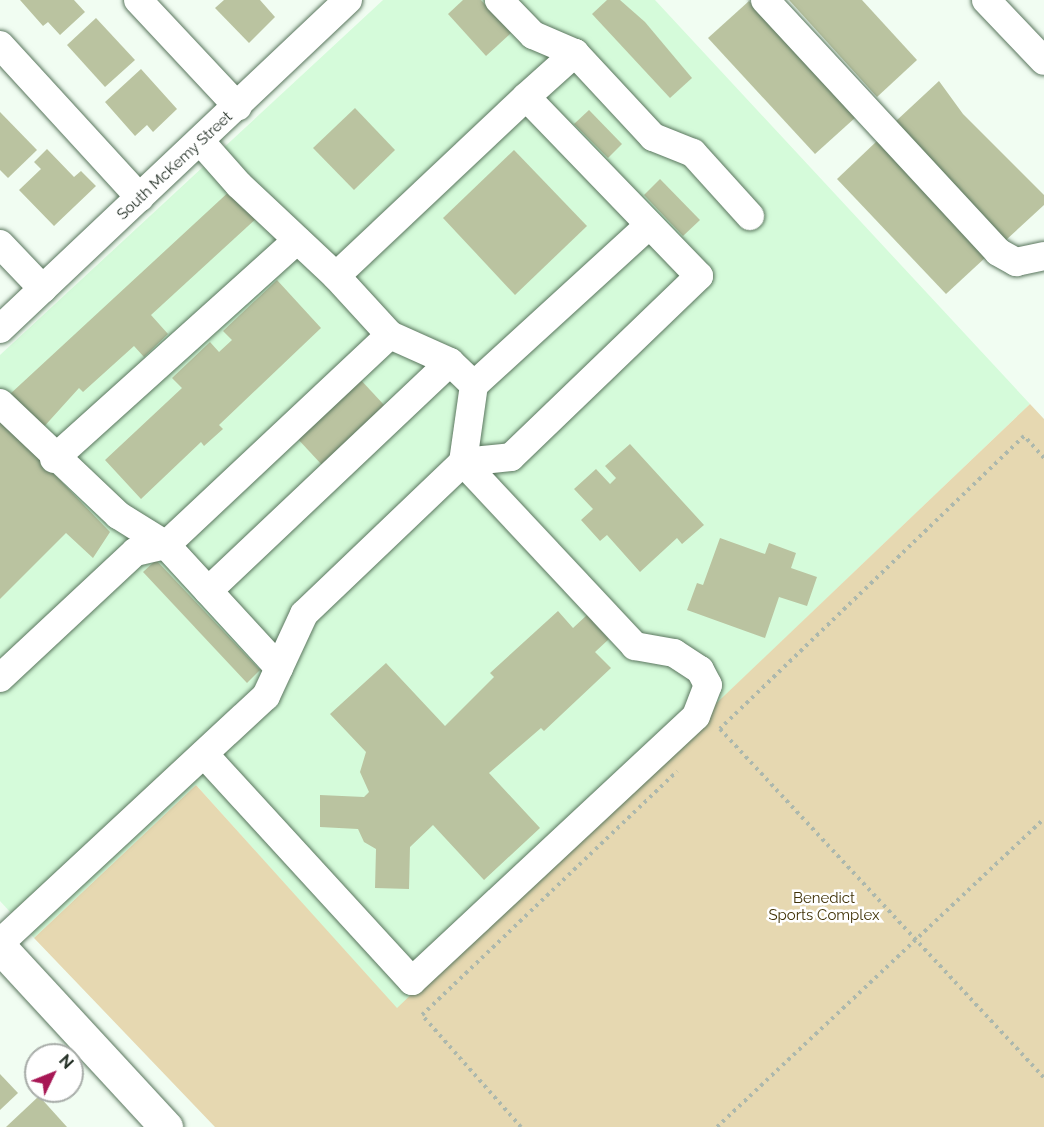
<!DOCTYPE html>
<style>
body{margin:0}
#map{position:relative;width:1044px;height:1127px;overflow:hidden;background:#f1fdf2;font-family:Raleway,sans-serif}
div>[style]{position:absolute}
.built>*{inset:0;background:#d5fbda}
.green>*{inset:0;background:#e6d8b1}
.building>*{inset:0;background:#bac3a0}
.path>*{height:4px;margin-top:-2px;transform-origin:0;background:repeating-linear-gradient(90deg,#acb8ad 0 3px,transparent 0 7.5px)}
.roads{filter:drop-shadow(0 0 2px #5a765e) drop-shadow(0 0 2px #5a765e)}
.minor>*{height:28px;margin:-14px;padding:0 14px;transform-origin:14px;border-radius:14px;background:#fff}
.major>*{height:33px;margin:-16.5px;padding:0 16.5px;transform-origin:16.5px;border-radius:16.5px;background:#fff}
span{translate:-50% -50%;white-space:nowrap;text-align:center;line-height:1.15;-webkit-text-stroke:5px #fff;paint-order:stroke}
.street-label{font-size:15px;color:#253127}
.park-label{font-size:15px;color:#403206}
.north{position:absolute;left:24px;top:1043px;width:60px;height:60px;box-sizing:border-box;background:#fff;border:2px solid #a8ada9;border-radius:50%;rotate:47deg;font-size:16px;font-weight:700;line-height:24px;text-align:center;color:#253127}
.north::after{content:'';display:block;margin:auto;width:21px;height:27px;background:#a71755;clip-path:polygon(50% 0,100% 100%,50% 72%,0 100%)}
</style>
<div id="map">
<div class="built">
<i style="clip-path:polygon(383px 0,655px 0,1030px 404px,397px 1009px,196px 785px,34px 938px,0 901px,0 355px)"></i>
</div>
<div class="green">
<i style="clip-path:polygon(1030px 404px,1044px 419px,1044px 1127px,215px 1127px,34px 938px,196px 785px,397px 1008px)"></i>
</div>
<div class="building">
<i style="clip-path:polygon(20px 0,74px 0,85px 12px,60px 35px,48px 22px,43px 26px)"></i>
<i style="clip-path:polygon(224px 0,260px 0,275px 17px,249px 43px,215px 8px)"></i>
<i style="clip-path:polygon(463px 0,481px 0,511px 33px,486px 56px,448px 14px)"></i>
<i style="clip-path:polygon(607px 0,620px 0,645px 22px,692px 78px,670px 98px,592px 14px)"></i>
<i style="clip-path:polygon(789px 0,862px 0,917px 60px,877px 97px)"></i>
<i style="clip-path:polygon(749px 1px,856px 117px,815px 154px,708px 38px)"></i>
<i style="clip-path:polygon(96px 18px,135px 60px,105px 87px,67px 45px)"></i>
<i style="clip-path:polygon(141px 69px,177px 109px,153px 132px,147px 125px,135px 136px,105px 102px)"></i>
<i style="clip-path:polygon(939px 81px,963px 114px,1044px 195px,1044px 205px,1006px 240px,896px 121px)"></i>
<i style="clip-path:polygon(355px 108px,395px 150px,354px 190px,313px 148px)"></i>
<i style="clip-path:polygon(589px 110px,622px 144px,608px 158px,574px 124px)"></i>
<i style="clip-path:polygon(0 112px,37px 150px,8px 178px,0 170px)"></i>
<i style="clip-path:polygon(878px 140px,986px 257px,946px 294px,837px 179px)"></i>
<i style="clip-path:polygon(47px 149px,74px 177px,81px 171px,96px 186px,54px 226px,19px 190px,41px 169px,34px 162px)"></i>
<i style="clip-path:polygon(514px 150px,587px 226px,515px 295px,443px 218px)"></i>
<i style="clip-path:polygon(660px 179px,700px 220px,683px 236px,644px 195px)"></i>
<i style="clip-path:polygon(233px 188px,259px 216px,151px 315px,168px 334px,144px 357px,134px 346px,83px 392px,79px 388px,41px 430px,9px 395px)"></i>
<i style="clip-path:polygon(277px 280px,321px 328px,219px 425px,223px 429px,204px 446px,201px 442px,141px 499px,105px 460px,182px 388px,172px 378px,210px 342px,219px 352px,232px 340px,223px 331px)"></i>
<i style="clip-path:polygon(359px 378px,385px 406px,322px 465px,296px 437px)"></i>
<i style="clip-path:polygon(0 418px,110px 532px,93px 558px,66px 533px,0 599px)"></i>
<i style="clip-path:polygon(630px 444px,704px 525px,682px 544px,677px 538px,640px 572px,607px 535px,600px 541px,581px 520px,593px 509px,574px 489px,596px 469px,610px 484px,616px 478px,605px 466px)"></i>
<i style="clip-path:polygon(720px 538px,765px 554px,769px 543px,796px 553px,791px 568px,817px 577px,807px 606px,779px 597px,765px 638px,687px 610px,697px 583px,703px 585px)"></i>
<i style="clip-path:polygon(156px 560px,260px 670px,247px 683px,143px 572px)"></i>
<i style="clip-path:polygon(558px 611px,573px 628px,587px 615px,609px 639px,595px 652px,611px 668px,544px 731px,541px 728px,489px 773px,540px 828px,484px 880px,433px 825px,410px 847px,409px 889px,375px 888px,376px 849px,364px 842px,358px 829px,320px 827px,320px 795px,364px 797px,369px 792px,360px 772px,366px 752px,330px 714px,386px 663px,445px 726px,494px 677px,490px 673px)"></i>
<i style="clip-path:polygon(0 1074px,18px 1093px,0 1110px)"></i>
<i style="clip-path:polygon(39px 1096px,67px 1127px,6px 1127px)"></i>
</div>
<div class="path">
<i style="left:1044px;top:458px;width:30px;rotate:-132deg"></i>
<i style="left:1024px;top:436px;width:422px;rotate:136.1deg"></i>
<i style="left:720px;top:729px;width:476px;rotate:47.1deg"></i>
<i style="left:521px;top:1127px;width:149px;rotate:-131.5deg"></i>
<i style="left:422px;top:1015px;width:353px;rotate:-43.7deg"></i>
<i style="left:717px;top:1127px;width:449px;rotate:-43.3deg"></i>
</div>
<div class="roads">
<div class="minor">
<i style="left:138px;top:0;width:146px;rotate:46.9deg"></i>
<i style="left:765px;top:0;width:343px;rotate:47.2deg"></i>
<i style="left:998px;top:252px;width:21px;rotate:29deg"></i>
<i style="left:1016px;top:262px;width:29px;rotate:-12deg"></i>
<i style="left:986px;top:0;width:84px;rotate:46.4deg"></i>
<i style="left:0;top:45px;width:207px;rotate:47.5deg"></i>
<i style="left:575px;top:53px;width:115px;rotate:47.1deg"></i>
<i style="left:653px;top:137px;width:43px;rotate:21.8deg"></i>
<i style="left:693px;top:153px;width:85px;rotate:47.9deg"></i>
<i style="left:201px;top:142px;width:57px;rotate:48.5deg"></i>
<i style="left:239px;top:185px;width:133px;rotate:43.2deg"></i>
<i style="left:0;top:244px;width:62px;rotate:46.3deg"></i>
<i style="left:0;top:329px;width:479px;rotate:-43.4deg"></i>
<i style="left:390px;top:335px;width:66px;rotate:24.2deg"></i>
<i style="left:450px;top:362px;width:33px;rotate:44deg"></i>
<i style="left:474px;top:385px;width:237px;rotate:-42.4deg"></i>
<i style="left:0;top:403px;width:163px;rotate:43.5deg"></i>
<i style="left:118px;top:515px;width:57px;rotate:32deg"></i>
<i style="left:166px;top:545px;width:167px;rotate:47.4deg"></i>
<i style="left:54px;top:459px;width:327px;rotate:-42deg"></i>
<i style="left:208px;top:591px;width:333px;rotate:-43.4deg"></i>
<i style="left:0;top:678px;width:185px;rotate:-43deg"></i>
<i style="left:135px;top:552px;width:32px;rotate:-13deg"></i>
<i style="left:166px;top:545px;width:307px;rotate:-43.2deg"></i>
<i style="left:390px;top:335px;width:80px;rotate:-132.5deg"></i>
<i style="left:336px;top:276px;width:261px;rotate:-43.3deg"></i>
<i style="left:204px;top:754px;width:308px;rotate:47.5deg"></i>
<i style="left:412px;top:981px;width:388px;rotate:-43deg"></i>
<i style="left:696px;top:716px;width:33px;rotate:-69deg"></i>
<i style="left:708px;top:685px;width:17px;rotate:-118deg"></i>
<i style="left:700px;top:670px;width:31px;rotate:-147deg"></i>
<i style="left:674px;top:653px;width:40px;rotate:-170deg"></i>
<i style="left:635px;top:646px;width:252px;rotate:-133.1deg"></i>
<i style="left:463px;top:462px;width:78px;rotate:-81.9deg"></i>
<i style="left:0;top:943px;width:363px;rotate:-42.9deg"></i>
<i style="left:266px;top:696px;width:90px;rotate:-65.1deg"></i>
<i style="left:304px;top:614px;width:220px;rotate:-43.7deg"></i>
<i style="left:463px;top:462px;width:48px;rotate:-5.9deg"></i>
<i style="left:511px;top:457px;width:261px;rotate:-43.9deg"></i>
<i style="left:699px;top:276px;width:249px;rotate:-134deg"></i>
<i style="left:526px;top:97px;width:66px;rotate:-41.9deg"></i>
<i style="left:575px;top:53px;width:46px;rotate:-156.8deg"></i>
<i style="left:533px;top:35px;width:49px;rotate:-134.2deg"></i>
</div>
<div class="major">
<i style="left:0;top:947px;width:245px;rotate:47.3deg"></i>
</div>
</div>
<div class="street-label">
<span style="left:175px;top:166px;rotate:-43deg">South McKemy Street</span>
</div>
<div class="park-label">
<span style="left:824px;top:907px">Benedict<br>Sports Complex</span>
</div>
<div class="north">N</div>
</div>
